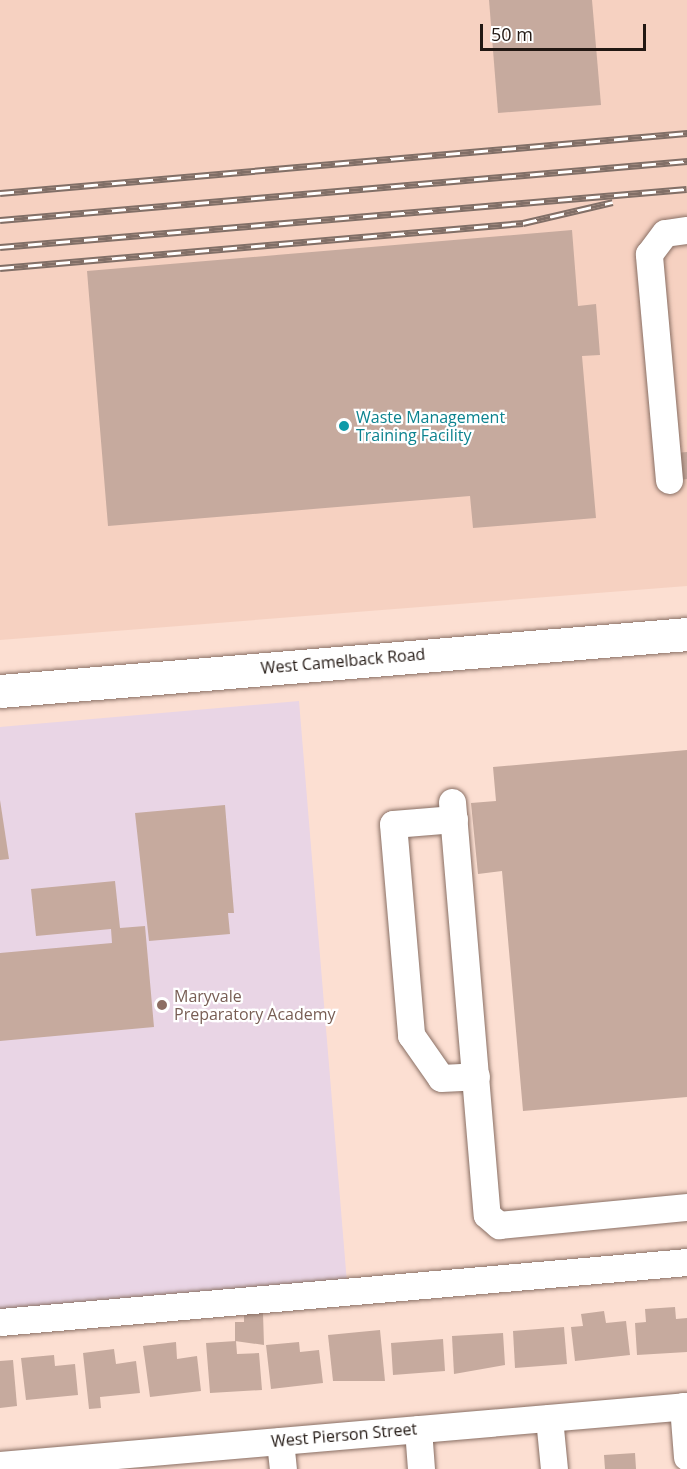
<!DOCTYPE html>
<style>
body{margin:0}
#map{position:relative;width:687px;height:1469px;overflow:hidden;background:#fcdfd2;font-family:"Open Sans",sans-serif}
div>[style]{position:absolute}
.built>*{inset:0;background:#f6d1c1}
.education>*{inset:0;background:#e9d5e5}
.building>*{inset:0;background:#c6aa9e}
.roads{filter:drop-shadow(0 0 2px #896f64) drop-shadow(0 0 2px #896f64)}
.minor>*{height:27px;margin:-13.5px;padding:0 13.5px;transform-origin:13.5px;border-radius:13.5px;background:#fff}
.major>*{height:33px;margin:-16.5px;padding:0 16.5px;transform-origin:16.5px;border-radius:16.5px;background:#fff}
.rail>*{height:7px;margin-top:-3.5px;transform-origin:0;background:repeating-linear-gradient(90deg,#fff 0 14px,#816f67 0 28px);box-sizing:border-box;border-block:2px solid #816f67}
.dots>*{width:16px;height:16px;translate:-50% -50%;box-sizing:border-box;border:3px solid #fff;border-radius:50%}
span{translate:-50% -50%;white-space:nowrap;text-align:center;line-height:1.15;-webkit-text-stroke:4.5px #fff;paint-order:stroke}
.culture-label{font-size:16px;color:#0d838f}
.left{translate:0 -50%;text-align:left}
.street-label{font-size:16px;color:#221813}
.education-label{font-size:16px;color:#785e54}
.scale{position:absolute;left:480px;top:24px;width:166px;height:27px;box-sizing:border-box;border:3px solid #221813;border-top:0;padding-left:8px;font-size:18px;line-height:21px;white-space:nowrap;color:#221813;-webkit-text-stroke:4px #fff;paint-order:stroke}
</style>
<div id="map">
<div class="built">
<i style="clip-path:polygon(0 0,687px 0,687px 586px,0 640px)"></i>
</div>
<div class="education">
<i style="clip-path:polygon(299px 701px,347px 1283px,0 1312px,0 727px)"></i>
</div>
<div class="building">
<i style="clip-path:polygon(489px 0,592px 0,601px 105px,498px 113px)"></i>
<i style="clip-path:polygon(572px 230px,578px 306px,596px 304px,600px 355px,582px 356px,596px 518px,473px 528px,470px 496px,108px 526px,87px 271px)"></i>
<i style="clip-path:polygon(687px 452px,687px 479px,678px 480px,676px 453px)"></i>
<i style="clip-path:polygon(687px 750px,687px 1097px,523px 1111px,502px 871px,478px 874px,471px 803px,496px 801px,493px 767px)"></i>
<i style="clip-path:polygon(0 800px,9px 859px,0 860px)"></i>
<i style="clip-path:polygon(225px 805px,234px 913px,228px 913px,230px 934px,149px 941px,135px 813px)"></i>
<i style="clip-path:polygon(115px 881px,120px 928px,145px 926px,154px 1027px,0 1041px,0 953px,112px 943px,111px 929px,36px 936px,31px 889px)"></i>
<i style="clip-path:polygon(675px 1307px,676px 1319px,687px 1318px,687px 1352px,637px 1355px,635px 1323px,646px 1322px,645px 1309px)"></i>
<i style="clip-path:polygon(604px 1311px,606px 1323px,626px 1321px,630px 1355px,575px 1361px,571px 1327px,583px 1326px,581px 1314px)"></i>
<i style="clip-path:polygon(263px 1313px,264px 1345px,235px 1341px,235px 1322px,244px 1322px,244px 1314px)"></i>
<i style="clip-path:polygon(564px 1327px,567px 1364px,515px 1368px,513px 1331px)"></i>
<i style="clip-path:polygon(380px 1330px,385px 1381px,333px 1381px,328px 1335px)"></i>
<i style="clip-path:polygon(503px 1333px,505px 1365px,454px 1374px,452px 1336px)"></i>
<i style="clip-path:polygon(443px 1339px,445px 1371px,393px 1375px,391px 1343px)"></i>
<i style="clip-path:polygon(236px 1341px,237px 1354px,259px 1353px,262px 1390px,210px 1393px,206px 1343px)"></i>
<i style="clip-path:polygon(176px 1342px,177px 1359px,197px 1356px,201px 1391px,150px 1397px,143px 1346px)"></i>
<i style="clip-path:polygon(299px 1342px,300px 1352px,319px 1350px,323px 1383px,271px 1389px,266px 1345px)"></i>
<i style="clip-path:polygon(114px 1349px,116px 1364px,136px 1361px,140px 1393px,100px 1397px,101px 1408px,89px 1409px,83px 1353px)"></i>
<i style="clip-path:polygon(54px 1355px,55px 1366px,75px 1364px,78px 1395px,26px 1400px,21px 1358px)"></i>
<i style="clip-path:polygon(13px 1360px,17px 1406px,0 1408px,0 1361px)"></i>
<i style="clip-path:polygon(635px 1453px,636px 1469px,605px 1469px,604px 1455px)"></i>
</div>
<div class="roads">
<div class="minor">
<i style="left:669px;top:480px;width:227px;rotate:-95.1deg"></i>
<i style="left:649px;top:254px;width:26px;rotate:-53deg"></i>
<i style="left:665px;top:233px;width:22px;rotate:-8deg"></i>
<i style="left:452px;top:802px;width:414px;rotate:85.2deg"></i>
<i style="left:487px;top:1215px;width:16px;rotate:40deg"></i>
<i style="left:499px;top:1225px;width:189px;rotate:-5.5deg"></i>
<i style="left:454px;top:819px;width:61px;rotate:175.3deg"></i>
<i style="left:393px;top:824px;width:212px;rotate:85.1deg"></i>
<i style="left:411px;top:1035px;width:52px;rotate:55.1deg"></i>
<i style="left:441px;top:1078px;width:35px;rotate:-3deg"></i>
<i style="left:0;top:1322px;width:690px;rotate:-4.99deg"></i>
<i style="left:683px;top:1406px;width:51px;rotate:85.5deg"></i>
<i style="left:549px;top:1418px;width:51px;rotate:84.4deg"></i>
<i style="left:418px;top:1429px;width:40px;rotate:85.7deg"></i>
<i style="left:280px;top:1441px;width:28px;rotate:84deg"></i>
<i style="left:0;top:1465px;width:690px;rotate:-4.91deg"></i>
</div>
<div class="major">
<i style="left:0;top:691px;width:689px;rotate:-4.74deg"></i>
</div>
</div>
<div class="rail">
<i style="left:0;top:193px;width:690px;rotate:-4.99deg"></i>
<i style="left:0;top:220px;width:690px;rotate:-4.91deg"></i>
<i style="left:0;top:247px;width:689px;rotate:-4.83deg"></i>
<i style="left:0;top:268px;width:525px;rotate:-4.92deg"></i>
<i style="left:523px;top:223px;width:92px;rotate:-13.1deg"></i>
</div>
<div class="dots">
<i style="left:344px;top:426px;background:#0f9aa8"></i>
<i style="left:162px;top:1005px;background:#8d6e63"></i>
</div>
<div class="culture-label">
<span class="left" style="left:356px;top:426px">Waste Management<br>Training Facility</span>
</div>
<div class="street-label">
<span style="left:343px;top:661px;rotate:-5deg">West Camelback Road</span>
<span style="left:344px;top:1435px;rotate:-5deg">West Pierson Street</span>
</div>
<div class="education-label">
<span class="left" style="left:174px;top:1005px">Maryvale<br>Preparatory Academy</span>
</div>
<div class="scale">50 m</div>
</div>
